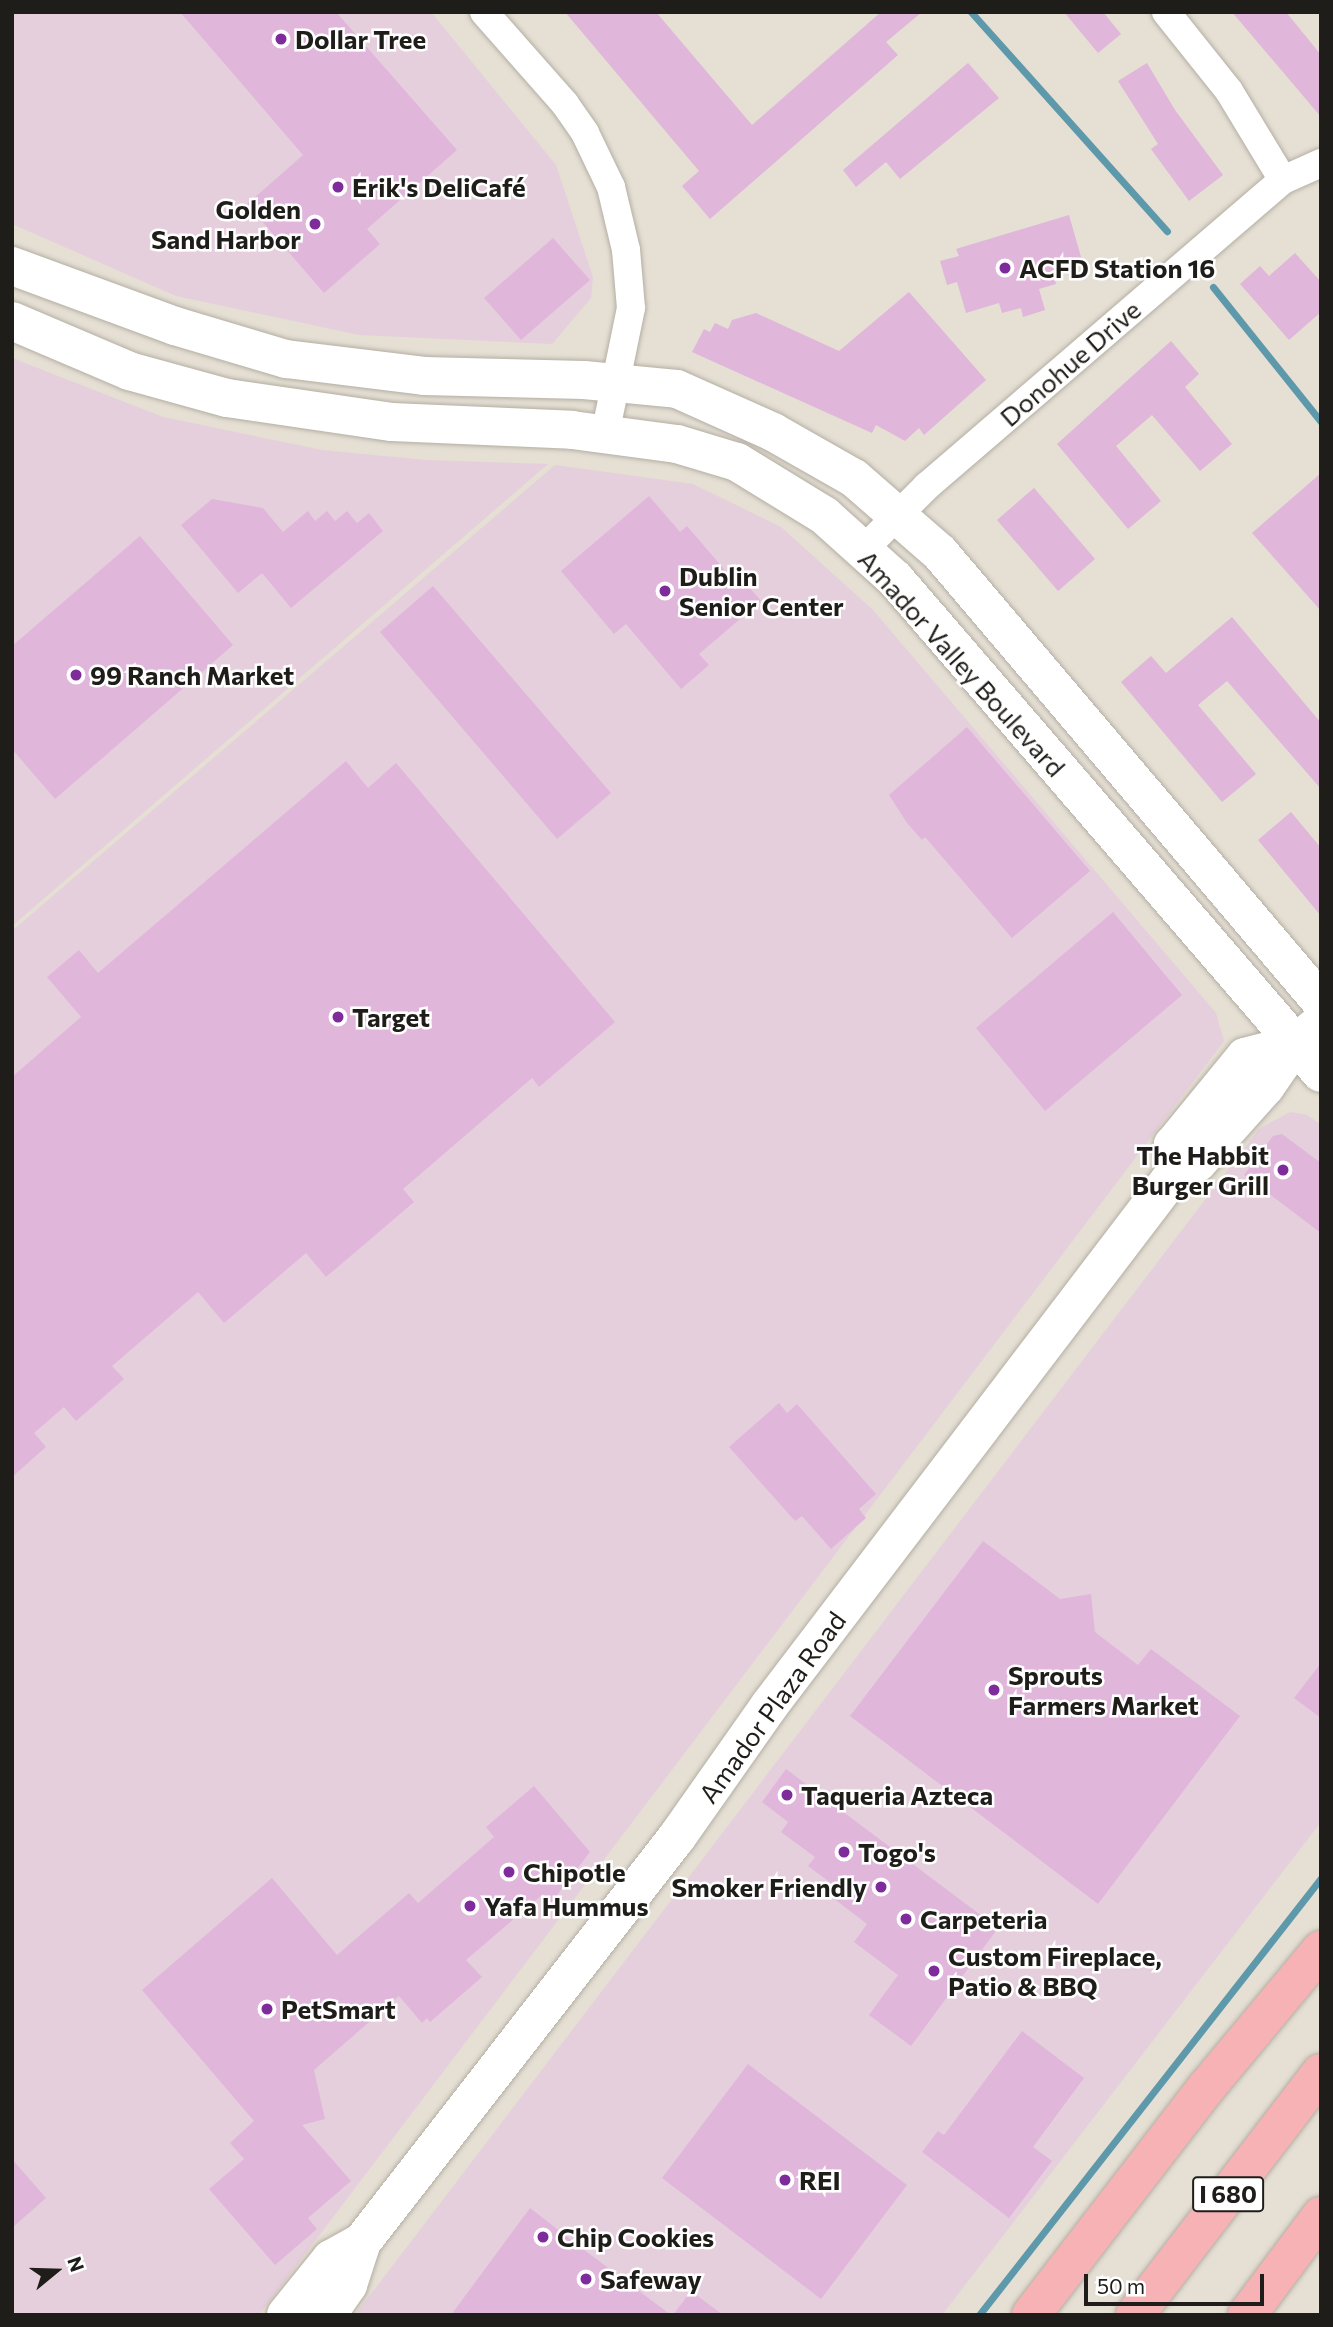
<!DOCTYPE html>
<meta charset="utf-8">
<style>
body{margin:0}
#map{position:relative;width:1333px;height:2327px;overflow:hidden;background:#e5dfd4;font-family:Commissioner,sans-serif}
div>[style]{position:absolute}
.commercial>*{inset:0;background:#e5cfdc}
.stream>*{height:7px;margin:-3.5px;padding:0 3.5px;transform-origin:3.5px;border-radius:3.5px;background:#5d99ab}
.building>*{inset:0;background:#e0b6da}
.roads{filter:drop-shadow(0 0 2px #b4aea3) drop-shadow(0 0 2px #b4aea3)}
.street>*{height:28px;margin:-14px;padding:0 14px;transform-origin:14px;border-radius:14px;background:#fff}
.secondary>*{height:38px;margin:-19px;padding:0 19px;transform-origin:19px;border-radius:19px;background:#fff}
.highway>*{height:38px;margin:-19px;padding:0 19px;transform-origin:19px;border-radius:19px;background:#f7b2b6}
.dots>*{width:19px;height:19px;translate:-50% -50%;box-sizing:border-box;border:4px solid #fff;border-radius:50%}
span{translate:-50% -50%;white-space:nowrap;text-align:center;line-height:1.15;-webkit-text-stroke:5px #fff;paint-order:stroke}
.shield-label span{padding:2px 5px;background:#fff;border:2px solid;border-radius:5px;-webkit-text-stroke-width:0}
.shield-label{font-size:24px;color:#1f1d19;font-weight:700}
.poi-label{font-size:26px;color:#1f1d19;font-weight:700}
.left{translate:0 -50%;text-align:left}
.right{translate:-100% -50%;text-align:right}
.street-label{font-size:26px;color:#1f1d19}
.frame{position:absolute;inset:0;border:14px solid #1f1d19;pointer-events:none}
.north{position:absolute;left:21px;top:2236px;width:70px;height:70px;-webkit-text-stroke:5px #fff;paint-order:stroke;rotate:71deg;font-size:19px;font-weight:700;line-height:28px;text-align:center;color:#1f1d19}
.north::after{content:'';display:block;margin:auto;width:24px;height:32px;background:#1f1d19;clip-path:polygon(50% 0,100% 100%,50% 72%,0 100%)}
.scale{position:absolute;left:1084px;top:2274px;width:180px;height:32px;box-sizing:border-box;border:4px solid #1f1d19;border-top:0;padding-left:9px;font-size:21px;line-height:24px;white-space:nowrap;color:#1f1d19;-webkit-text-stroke:5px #fff;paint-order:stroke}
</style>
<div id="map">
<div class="commercial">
<i style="clip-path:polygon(12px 12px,431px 12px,556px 165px,593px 277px,591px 298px,552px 344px,359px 335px,176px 296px,12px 224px)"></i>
<i style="clip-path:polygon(12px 358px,163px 417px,322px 450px,426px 460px,548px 464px,12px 926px)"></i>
<i style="clip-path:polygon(555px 465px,693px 484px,781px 527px,873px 610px,1216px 1013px,1224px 1041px,259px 2315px,12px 2315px,12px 931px)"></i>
<i style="clip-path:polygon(1290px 1112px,1307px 1115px,1321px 1125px,1321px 1822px,942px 2315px,355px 2315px,1259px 1129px)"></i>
</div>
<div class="stream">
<i style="left:971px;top:12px;width:294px;rotate:48.2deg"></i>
<i style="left:1213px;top:287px;width:173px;rotate:51.3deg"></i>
<i style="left:979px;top:2315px;width:555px;rotate:-51.95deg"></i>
</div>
<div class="building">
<i style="clip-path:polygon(180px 12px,336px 12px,457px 150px,367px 229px,380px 244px,324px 293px,247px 204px,303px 155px)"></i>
<i style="clip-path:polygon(565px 12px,656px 12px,752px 125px,881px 12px,922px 12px,886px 42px,898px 55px,710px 219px,682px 186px,699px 171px)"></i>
<i style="clip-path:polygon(1064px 12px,1103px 12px,1121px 34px,1098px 53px)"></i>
<i style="clip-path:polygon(1232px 12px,1286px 12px,1321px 55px,1321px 117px)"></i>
<i style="clip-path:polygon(968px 63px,999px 98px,900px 179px,886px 162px,856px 187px,843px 170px)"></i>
<i style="clip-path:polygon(1147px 63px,1175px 110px,1223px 175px,1189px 201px,1151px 149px,1158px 144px,1118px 81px)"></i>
<i style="clip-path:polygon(1069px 215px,1083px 264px,1053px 272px,1056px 284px,1039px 289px,1045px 310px,1023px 317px,1021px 308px,1002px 313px,999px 303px,966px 313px,957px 282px,947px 285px,940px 261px,959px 256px,956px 249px)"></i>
<i style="clip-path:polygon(553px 238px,590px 280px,521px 340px,484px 298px)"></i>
<i style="clip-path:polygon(1295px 253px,1321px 282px,1321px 312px,1289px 340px,1240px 284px,1260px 266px,1269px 276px)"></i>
<i style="clip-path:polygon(909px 292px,986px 380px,924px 435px,919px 428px,905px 441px,876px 425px,872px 433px,692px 352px,704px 329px,710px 332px,715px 323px,728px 329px,732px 320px,756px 313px,839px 351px)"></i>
<i style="clip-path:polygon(1171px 341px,1199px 374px,1185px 387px,1232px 444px,1200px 471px,1152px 415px,1116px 446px,1161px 501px,1128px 529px,1057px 444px)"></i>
<i style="clip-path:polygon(1321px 473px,1321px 611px,1252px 533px)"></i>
<i style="clip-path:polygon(1034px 488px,1095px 559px,1058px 591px,997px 520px)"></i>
<i style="clip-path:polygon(649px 496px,680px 532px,687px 526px,729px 575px,734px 570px,761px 601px,699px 654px,709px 665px,681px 689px,626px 624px,614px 634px,561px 571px)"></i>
<i style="clip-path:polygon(212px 499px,263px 508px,283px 532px,308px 511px,315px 521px,327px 511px,335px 521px,347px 511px,357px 523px,369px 513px,383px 531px,291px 608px,262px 573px,238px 593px,181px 525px)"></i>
<i style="clip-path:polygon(140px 536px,233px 645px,55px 799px,12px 749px,12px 646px)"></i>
<i style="clip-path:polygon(433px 586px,611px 793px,557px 839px,380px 632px)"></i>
<i style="clip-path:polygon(1232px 617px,1321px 723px,1321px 789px,1227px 681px,1198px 705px,1256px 774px,1222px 802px,1121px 682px,1151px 656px,1166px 673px)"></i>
<i style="clip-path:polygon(967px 727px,1090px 871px,1012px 938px,925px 837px,922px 840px,907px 823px,889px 795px)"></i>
<i style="clip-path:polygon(346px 761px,368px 788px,396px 763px,615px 1022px,539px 1087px,532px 1078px,403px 1189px,414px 1202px,326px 1277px,306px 1253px,224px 1323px,198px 1292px,112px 1366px,124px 1379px,76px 1421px,64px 1407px,34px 1433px,46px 1447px,12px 1477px,12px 1077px,81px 1017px,47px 977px,79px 950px,98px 973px)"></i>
<i style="clip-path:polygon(1291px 812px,1321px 848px,1321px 916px,1258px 840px)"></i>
<i style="clip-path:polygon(1113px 912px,1182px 995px,1045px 1111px,976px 1028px)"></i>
<i style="clip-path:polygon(1282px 1134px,1321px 1163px,1321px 1233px,1244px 1175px,1273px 1136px)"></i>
<i style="clip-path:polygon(779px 1403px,787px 1413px,797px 1404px,876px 1494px,859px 1509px,866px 1518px,831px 1549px,802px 1516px,795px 1521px,729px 1447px)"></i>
<i style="clip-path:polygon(983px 1541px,1060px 1599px,1091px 1594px,1095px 1632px,1138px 1665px,1151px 1649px,1240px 1716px,1098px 1904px,850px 1716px)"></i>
<i style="clip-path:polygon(1321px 1663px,1321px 1718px,1294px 1698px)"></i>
<i style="clip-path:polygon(786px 1769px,998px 1928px,911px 2046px,869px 2015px,898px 1975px,854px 1942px,867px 1924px,833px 1898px,839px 1889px,808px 1866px,815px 1857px,781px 1832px,788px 1822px,762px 1802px)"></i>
<i style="clip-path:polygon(534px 1786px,590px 1852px,551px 1903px,543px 1894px,466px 1960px,482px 1977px,430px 2022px,427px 2018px,422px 2023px,399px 1996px,314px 2070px,325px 2119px,302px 2125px,351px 2181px,308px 2218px,317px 2229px,275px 2265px,209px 2189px,244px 2159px,230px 2143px,254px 2121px,142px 1990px,272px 1878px,337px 1955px,409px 1893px,418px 1903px,494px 1837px,486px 1827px)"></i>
<i style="clip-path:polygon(1022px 2031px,1084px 2078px,1033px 2147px,1052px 2161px,1009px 2218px,922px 2152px,938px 2131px,944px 2135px)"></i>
<i style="clip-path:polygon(748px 2064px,907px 2185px,821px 2299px,662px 2178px)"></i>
<i style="clip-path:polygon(12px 2159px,46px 2198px,12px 2228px)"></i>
<i style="clip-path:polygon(530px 2208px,575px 2243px,671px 2315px,451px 2315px)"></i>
<i style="clip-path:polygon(691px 2291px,723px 2315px,673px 2315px)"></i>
</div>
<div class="roads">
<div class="street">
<i style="left:484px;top:12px;width:123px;rotate:48.6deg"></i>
<i style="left:565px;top:104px;width:35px;rotate:55deg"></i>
<i style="left:585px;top:133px;width:60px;rotate:64.3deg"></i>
<i style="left:611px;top:187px;width:65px;rotate:76.6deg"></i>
<i style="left:626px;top:250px;width:58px;rotate:85.1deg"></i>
<i style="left:631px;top:308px;width:130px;rotate:101.6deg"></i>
<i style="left:1166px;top:12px;width:101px;rotate:51.4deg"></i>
<i style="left:1229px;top:91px;width:104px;rotate:58.8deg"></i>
<i style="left:863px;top:550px;width:91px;rotate:-45deg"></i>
<i style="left:927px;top:486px;width:469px;rotate:-40.7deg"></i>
<i style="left:1283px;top:180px;width:42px;rotate:-24.1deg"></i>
</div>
<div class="secondary">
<i style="left:12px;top:266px;width:174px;rotate:20.2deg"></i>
<i style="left:175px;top:326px;width:116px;rotate:16.6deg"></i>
<i style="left:286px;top:359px;width:139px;rotate:7deg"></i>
<i style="left:424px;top:376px;width:160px;rotate:1.4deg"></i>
<i style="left:584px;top:380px;width:93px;rotate:5.5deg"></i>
<i style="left:677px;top:389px;width:105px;rotate:24.1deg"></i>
<i style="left:773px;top:432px;width:93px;rotate:29.6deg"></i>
<i style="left:854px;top:478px;width:114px;rotate:41.1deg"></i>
<i style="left:940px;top:553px;width:589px;rotate:49.68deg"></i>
<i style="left:12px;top:321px;width:127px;rotate:23.1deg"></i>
<i style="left:129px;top:371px;width:102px;rotate:15.4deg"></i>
<i style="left:227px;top:398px;width:167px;rotate:8.3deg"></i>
<i style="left:392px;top:422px;width:180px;rotate:2.5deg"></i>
<i style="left:572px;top:430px;width:106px;rotate:7.6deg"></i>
<i style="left:677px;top:444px;width:63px;rotate:16.7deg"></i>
<i style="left:737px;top:462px;width:103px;rotate:31.5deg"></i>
<i style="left:825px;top:516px;width:94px;rotate:42deg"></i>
<i style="left:895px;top:579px;width:652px;rotate:49.23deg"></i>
<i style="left:1178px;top:1169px;width:25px;rotate:-102deg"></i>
<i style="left:1173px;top:1145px;width:114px;rotate:-50.7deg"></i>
<i style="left:1245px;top:1057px;width:52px;rotate:-14.6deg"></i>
<i style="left:286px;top:2315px;width:72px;rotate:-51.2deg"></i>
<i style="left:331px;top:2259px;width:35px;rotate:-29deg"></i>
<i style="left:327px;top:2315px;width:37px;rotate:-55deg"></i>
<i style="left:348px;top:2285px;width:45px;rotate:-72deg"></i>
<i style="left:362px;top:2242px;width:513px;rotate:-52.13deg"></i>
<i style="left:677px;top:1837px;width:160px;rotate:-54.9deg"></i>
<i style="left:769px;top:1706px;width:675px;rotate:-52.71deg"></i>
<i style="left:1178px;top:1169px;width:21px;rotate:-19deg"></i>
<i style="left:1198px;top:1162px;width:102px;rotate:-48.2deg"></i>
<i style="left:1266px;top:1086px;width:51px;rotate:-55.4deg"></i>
<i style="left:1295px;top:1044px;width:34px;rotate:-40deg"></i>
</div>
<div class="highway">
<i style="left:1031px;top:2315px;width:287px;rotate:-52.4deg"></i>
<i style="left:1206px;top:2088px;width:180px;rotate:-50.2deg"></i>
<i style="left:1135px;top:2315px;width:305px;rotate:-52.5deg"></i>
<i style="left:1247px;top:2315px;width:124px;rotate:-53.2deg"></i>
</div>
</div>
<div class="dots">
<i style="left:281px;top:39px;background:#7e2b9b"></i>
<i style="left:338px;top:187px;background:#7e2b9b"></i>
<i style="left:315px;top:224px;background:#7e2b9b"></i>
<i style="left:1005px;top:268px;background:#7e2b9b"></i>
<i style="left:665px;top:591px;background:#7e2b9b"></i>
<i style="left:76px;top:675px;background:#7e2b9b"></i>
<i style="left:338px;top:1017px;background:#7e2b9b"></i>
<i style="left:1283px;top:1170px;background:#7e2b9b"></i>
<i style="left:994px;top:1690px;background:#7e2b9b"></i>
<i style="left:787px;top:1795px;background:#7e2b9b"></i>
<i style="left:844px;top:1852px;background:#7e2b9b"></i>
<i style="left:509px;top:1872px;background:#7e2b9b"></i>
<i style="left:881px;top:1887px;background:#7e2b9b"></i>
<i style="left:470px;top:1906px;background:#7e2b9b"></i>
<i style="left:906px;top:1919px;background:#7e2b9b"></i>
<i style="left:934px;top:1971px;background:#7e2b9b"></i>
<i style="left:267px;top:2009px;background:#7e2b9b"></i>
<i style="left:785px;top:2180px;background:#7e2b9b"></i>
<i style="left:543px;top:2237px;background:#7e2b9b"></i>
<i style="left:586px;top:2279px;background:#7e2b9b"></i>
</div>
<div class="shield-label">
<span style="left:1228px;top:2194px">I 680</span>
</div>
<div class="poi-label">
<span class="left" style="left:295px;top:39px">Dollar Tree</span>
<span class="left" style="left:352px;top:187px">Erik's DeliCafé</span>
<span class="right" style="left:301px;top:224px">Golden<br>Sand Harbor</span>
<span class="left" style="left:1019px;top:268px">ACFD Station 16</span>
<span class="left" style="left:679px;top:591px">Dublin<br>Senior Center</span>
<span class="left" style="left:90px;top:675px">99 Ranch Market</span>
<span class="left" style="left:352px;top:1017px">Target</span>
<span class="right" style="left:1269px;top:1170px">The Habbit<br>Burger Grill</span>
<span class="left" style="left:1008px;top:1690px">Sprouts<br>Farmers Market</span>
<span class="left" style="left:801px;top:1795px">Taqueria Azteca</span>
<span class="left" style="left:858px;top:1852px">Togo's</span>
<span class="left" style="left:523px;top:1872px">Chipotle</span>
<span class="right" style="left:867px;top:1887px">Smoker Friendly</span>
<span class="left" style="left:484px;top:1906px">Yafa Hummus</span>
<span class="left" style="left:920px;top:1919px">Carpeteria</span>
<span class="left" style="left:948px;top:1971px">Custom Fireplace,<br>Patio &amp; BBQ</span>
<span class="left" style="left:281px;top:2009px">PetSmart</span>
<span class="left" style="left:799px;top:2180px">REI</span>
<span class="left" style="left:557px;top:2237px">Chip Cookies</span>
<span class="left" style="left:600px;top:2279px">Safeway</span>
</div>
<div class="street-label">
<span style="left:1070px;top:363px;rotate:-41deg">Donohue Drive</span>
<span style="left:962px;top:663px;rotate:48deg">Amador Valley Boulevard</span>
<span style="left:772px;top:1707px;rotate:-54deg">Amador Plaza Road</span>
</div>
<div class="frame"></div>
<div class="north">N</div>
<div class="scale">50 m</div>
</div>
